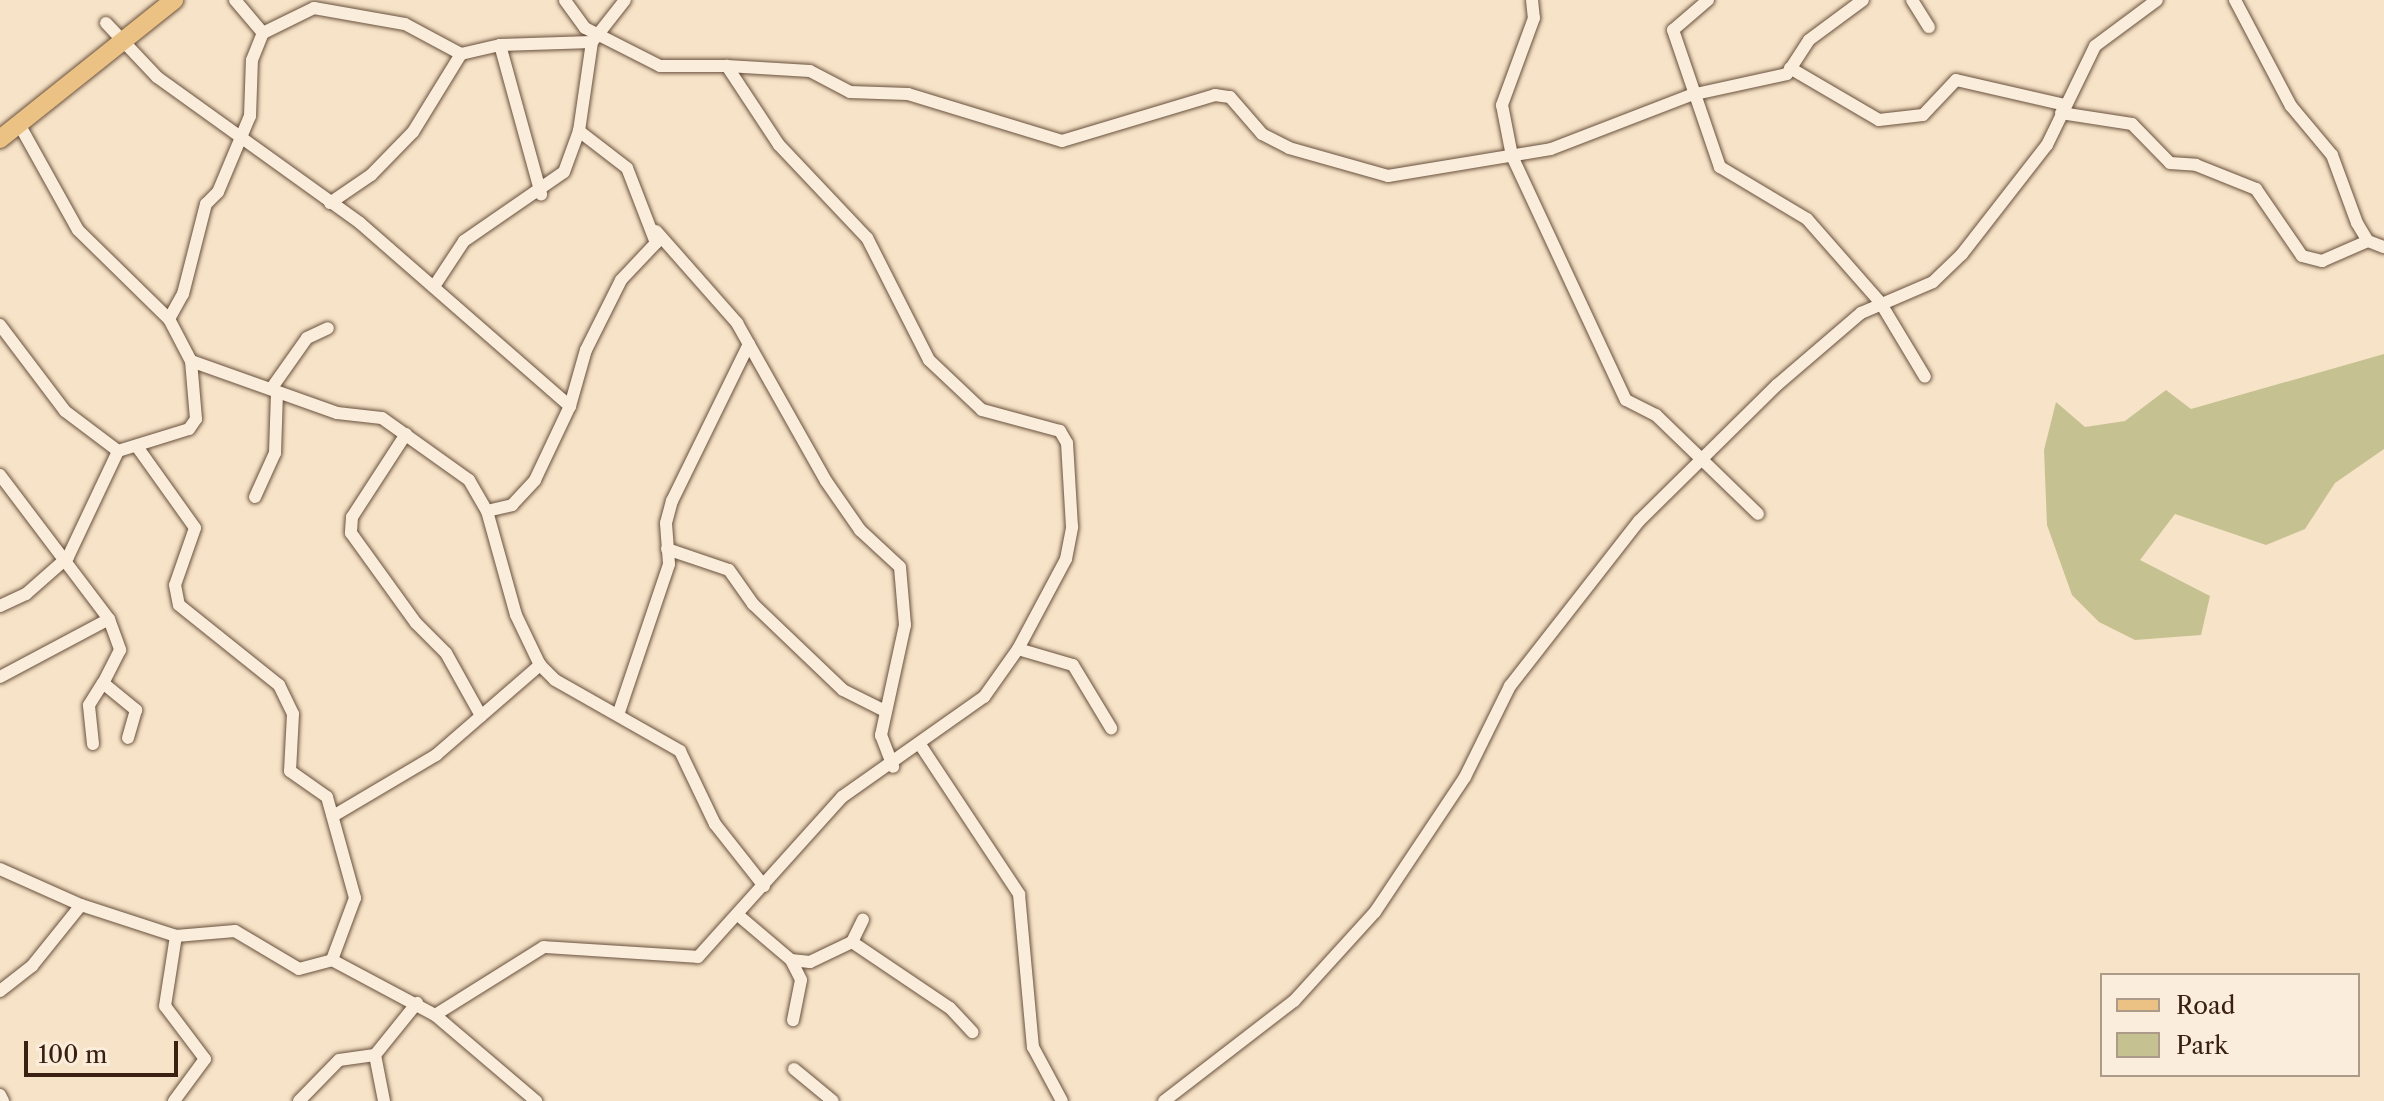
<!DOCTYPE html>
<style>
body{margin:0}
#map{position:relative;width:2384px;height:1101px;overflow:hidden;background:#f7e3c7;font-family:"Libre Caslon Text",serif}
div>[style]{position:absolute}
.green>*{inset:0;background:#c5c190}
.roads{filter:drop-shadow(0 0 2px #69513e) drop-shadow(0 0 2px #69513e)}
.street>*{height:12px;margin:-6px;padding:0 6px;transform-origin:6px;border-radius:6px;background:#faeddb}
.primary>*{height:18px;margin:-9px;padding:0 9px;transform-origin:9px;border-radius:9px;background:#ecc284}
span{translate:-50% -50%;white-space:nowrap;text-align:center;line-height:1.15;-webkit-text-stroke:7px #faeddb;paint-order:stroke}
.legend{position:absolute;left:2100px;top:973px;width:260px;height:104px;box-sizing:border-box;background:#faeddb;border:2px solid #ad9b8a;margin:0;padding:10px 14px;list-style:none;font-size:24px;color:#3a2010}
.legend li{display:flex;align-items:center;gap:16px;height:40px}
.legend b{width:40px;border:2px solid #ad9b8a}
.scale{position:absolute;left:24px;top:1041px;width:154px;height:36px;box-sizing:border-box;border:4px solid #3a2010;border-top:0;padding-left:10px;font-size:24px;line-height:28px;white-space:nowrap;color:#3a2010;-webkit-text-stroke:6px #faeddb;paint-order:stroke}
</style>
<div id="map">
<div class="green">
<i style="clip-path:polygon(2384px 354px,2384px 449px,2335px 483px,2305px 529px,2266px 545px,2175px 514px,2140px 560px,2210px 596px,2201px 635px,2135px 640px,2099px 622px,2072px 595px,2047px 525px,2044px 450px,2056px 402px,2085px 427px,2125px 421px,2166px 390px,2191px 409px)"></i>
</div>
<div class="roads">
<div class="street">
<i style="left:235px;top:0;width:43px;rotate:49.7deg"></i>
<i style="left:263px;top:33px;width:57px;rotate:-26.1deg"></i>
<i style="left:314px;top:8px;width:92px;rotate:10deg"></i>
<i style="left:405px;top:24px;width:64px;rotate:28.2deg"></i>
<i style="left:1532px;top:0;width:18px;rotate:84deg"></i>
<i style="left:1534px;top:18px;width:93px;rotate:110.2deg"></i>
<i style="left:1502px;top:105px;width:52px;rotate:78.9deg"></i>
<i style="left:1512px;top:156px;width:269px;rotate:65deg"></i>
<i style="left:1626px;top:400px;width:34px;rotate:27deg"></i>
<i style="left:1656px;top:415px;width:142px;rotate:44.1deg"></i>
<i style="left:1708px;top:0;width:46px;rotate:139.4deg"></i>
<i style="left:1673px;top:30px;width:145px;rotate:71.1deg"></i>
<i style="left:1720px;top:167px;width:101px;rotate:30.9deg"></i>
<i style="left:1807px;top:219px;width:111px;rotate:48.7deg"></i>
<i style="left:1880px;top:302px;width:87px;rotate:59deg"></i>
<i style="left:1912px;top:0;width:32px;rotate:58deg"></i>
<i style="left:2235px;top:0;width:120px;rotate:62.2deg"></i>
<i style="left:2291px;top:106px;width:64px;rotate:50.1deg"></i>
<i style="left:2332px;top:155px;width:72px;rotate:69.8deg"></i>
<i style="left:2357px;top:223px;width:21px;rotate:59deg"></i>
<i style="left:2368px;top:241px;width:17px;rotate:21deg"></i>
<i style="left:106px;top:23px;width:74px;rotate:46.6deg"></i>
<i style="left:157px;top:77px;width:250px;rotate:35.7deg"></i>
<i style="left:360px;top:223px;width:279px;rotate:41.1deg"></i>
<i style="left:500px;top:45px;width:155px;rotate:74.6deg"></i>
<i style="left:727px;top:66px;width:83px;rotate:3.4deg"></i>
<i style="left:810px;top:71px;width:45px;rotate:27.7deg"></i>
<i style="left:850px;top:92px;width:58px;rotate:2deg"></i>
<i style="left:908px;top:94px;width:161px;rotate:17deg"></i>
<i style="left:1062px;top:141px;width:160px;rotate:-16.7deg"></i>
<i style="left:1215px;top:95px;width:15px;rotate:8deg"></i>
<i style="left:1230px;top:97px;width:49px;rotate:49.1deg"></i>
<i style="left:1262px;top:134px;width:30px;rotate:27deg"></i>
<i style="left:1289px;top:148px;width:103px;rotate:15.8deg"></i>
<i style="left:1388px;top:176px;width:165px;rotate:-9.4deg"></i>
<i style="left:1551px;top:149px;width:150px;rotate:-21.1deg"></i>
<i style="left:1691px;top:95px;width:98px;rotate:-12.3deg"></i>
<i style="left:1787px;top:74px;width:40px;rotate:-57.1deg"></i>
<i style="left:1809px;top:40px;width:67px;rotate:-36.5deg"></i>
<i style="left:1790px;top:68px;width:103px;rotate:30.3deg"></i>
<i style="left:1879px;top:120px;width:44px;rotate:-6.5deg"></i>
<i style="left:1923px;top:115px;width:48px;rotate:-46.7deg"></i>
<i style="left:1956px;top:80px;width:112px;rotate:12.9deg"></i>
<i style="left:2061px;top:113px;width:72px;rotate:8.8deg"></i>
<i style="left:2132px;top:124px;width:54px;rotate:45.7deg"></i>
<i style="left:2170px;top:163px;width:26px;rotate:4deg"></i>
<i style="left:2196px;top:165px;width:65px;rotate:21.8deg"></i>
<i style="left:2256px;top:189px;width:81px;rotate:55.5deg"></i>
<i style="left:2302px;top:256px;width:21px;rotate:14deg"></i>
<i style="left:2322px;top:261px;width:50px;rotate:-23.5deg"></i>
<i style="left:19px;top:124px;width:121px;rotate:60.9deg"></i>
<i style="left:78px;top:230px;width:127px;rotate:44.4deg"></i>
<i style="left:169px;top:319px;width:47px;rotate:62.4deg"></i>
<i style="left:191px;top:361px;width:155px;rotate:19.6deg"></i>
<i style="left:337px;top:413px;width:45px;rotate:6.3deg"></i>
<i style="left:382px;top:418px;width:107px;rotate:35.5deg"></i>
<i style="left:469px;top:480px;width:36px;rotate:60deg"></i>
<i style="left:487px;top:511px;width:108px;rotate:74.4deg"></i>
<i style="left:516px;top:615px;width:55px;rotate:64.4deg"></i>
<i style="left:540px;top:665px;width:21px;rotate:45deg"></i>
<i style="left:555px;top:680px;width:144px;rotate:29.6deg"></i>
<i style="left:680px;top:751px;width:81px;rotate:64.4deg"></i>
<i style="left:715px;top:824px;width:79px;rotate:51.7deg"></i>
<i style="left:330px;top:203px;width:50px;rotate:-34.3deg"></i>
<i style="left:371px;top:175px;width:60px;rotate:-45.7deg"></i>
<i style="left:413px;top:132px;width:92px;rotate:-58.4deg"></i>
<i style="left:461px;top:54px;width:40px;rotate:-13deg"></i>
<i style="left:500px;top:45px;width:92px;rotate:-1.9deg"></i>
<i style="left:656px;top:231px;width:123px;rotate:48.6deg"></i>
<i style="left:737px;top:323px;width:181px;rotate:60.6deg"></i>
<i style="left:826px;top:481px;width:60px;rotate:55.2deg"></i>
<i style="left:860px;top:530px;width:54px;rotate:42.8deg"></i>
<i style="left:900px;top:567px;width:58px;rotate:85.1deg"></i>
<i style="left:905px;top:625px;width:113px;rotate:102.3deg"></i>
<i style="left:881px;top:735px;width:34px;rotate:69deg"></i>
<i style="left:435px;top:285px;width:53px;rotate:-56.6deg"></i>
<i style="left:464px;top:241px;width:121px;rotate:-34.6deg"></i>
<i style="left:564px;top:172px;width:44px;rotate:-69.9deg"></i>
<i style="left:579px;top:131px;width:90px;rotate:-81.7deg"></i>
<i style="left:592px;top:42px;width:53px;rotate:-51.8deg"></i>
<i style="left:169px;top:319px;width:29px;rotate:-61deg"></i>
<i style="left:183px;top:294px;width:93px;rotate:-75.7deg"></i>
<i style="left:206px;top:204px;width:17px;rotate:-45deg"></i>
<i style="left:218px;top:192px;width:82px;rotate:-67.2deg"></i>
<i style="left:250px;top:116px;width:56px;rotate:-88deg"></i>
<i style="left:252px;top:60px;width:29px;rotate:-68deg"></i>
<i style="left:0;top:325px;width:108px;rotate:52.9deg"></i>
<i style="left:65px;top:411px;width:66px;rotate:37deg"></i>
<i style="left:118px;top:451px;width:74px;rotate:-17.2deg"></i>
<i style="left:189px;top:429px;width:12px;rotate:-55deg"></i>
<i style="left:196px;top:419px;width:58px;rotate:-94.9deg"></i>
<i style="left:271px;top:389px;width:62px;rotate:-54.8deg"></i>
<i style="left:307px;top:338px;width:23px;rotate:-25deg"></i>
<i style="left:406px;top:434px;width:99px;rotate:123deg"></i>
<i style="left:352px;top:517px;width:16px;rotate:94deg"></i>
<i style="left:351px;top:533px;width:111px;rotate:54.2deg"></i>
<i style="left:416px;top:623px;width:42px;rotate:45deg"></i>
<i style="left:446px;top:653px;width:72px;rotate:60.9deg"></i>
<i style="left:138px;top:448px;width:98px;rotate:54.5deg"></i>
<i style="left:195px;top:528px;width:60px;rotate:109.3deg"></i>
<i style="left:175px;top:585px;width:20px;rotate:79deg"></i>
<i style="left:179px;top:605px;width:128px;rotate:38.7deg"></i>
<i style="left:279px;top:685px;width:32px;rotate:64deg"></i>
<i style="left:293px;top:714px;width:57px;rotate:93deg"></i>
<i style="left:290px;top:771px;width:45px;rotate:35.1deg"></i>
<i style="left:327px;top:797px;width:105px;rotate:74.5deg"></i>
<i style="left:355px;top:898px;width:66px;rotate:110.4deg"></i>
<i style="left:0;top:475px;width:181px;rotate:52.9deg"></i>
<i style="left:109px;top:619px;width:33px;rotate:70deg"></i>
<i style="left:120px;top:650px;width:37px;rotate:117deg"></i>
<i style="left:103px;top:683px;width:43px;rotate:39.3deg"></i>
<i style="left:136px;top:710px;width:29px;rotate:106deg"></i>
<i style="left:255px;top:497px;width:48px;rotate:-65.6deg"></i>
<i style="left:275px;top:453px;width:61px;rotate:-88.1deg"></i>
<i style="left:487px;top:511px;width:26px;rotate:-13deg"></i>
<i style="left:512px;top:505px;width:34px;rotate:-47deg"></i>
<i style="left:535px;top:480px;width:82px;rotate:-64.7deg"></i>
<i style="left:570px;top:406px;width:58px;rotate:-74.1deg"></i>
<i style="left:586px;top:350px;width:78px;rotate:-63.4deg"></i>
<i style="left:621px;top:280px;width:51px;rotate:-46.6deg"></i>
<i style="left:656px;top:243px;width:80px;rotate:-111.1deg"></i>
<i style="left:627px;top:168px;width:61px;rotate:-142.4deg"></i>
<i style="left:667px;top:549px;width:65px;rotate:18.7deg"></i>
<i style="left:729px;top:570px;width:42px;rotate:54.8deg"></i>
<i style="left:753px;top:604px;width:124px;rotate:43.7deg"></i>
<i style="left:843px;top:690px;width:45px;rotate:26.6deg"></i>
<i style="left:0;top:606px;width:29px;rotate:-25deg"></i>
<i style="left:26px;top:594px;width:56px;rotate:-41.4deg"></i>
<i style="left:68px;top:557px;width:117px;rotate:-64.7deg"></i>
<i style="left:1018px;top:649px;width:57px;rotate:16.2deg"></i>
<i style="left:1073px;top:665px;width:74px;rotate:58.9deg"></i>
<i style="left:0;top:677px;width:123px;rotate:-28deg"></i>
<i style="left:618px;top:715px;width:159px;rotate:-71.3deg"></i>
<i style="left:669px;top:564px;width:41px;rotate:-94.2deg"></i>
<i style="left:666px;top:523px;width:23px;rotate:-75deg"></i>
<i style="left:672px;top:501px;width:175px;rotate:-63.9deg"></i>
<i style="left:93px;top:744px;width:39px;rotate:-96deg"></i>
<i style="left:89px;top:705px;width:26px;rotate:-58deg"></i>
<i style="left:921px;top:746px;width:178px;rotate:56.5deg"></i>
<i style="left:1019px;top:894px;width:154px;rotate:84.8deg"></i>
<i style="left:1033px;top:1047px;width:61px;rotate:61.8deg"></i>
<i style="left:333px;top:816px;width:120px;rotate:-30.6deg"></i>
<i style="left:436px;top:755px;width:138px;rotate:-40.9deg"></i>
<i style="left:0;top:869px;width:89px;rotate:24deg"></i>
<i style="left:81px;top:905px;width:100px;rotate:18.1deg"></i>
<i style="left:176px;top:936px;width:59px;rotate:-4.8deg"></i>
<i style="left:235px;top:931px;width:74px;rotate:30.7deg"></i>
<i style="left:299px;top:969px;width:34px;rotate:-15deg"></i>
<i style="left:332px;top:960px;width:117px;rotate:28.1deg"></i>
<i style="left:435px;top:1015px;width:133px;rotate:40.4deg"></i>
<i style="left:738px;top:915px;width:70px;rotate:40.3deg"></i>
<i style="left:791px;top:960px;width:19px;rotate:6deg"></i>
<i style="left:810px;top:962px;width:47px;rotate:-25.5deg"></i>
<i style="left:852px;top:942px;width:25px;rotate:-64deg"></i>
<i style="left:852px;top:942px;width:118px;rotate:34deg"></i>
<i style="left:950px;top:1008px;width:33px;rotate:47deg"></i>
<i style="left:791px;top:960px;width:22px;rotate:63deg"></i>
<i style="left:801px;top:980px;width:41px;rotate:101.3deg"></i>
<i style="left:0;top:991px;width:41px;rotate:-38deg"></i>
<i style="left:32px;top:966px;width:78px;rotate:-51.2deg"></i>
<i style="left:435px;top:1015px;width:128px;rotate:-32deg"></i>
<i style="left:544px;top:947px;width:154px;rotate:3.7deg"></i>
<i style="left:698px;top:957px;width:215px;rotate:-48deg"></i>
<i style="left:842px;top:797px;width:174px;rotate:-35.2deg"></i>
<i style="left:984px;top:697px;width:59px;rotate:-54.7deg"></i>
<i style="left:1018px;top:649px;width:102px;rotate:-61.9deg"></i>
<i style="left:1066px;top:559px;width:33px;rotate:-79deg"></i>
<i style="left:1072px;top:527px;width:84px;rotate:-93.4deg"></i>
<i style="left:1067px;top:443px;width:14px;rotate:-120deg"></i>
<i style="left:1060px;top:431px;width:81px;rotate:-164.9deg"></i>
<i style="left:982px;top:410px;width:73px;rotate:-136.7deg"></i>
<i style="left:929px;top:360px;width:137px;rotate:-116.9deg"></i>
<i style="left:867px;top:238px;width:128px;rotate:-133.4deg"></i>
<i style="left:779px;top:145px;width:95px;rotate:-123.4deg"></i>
<i style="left:727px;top:66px;width:67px;rotate:180deg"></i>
<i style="left:660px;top:66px;width:84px;rotate:-153.1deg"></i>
<i style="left:585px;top:28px;width:34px;rotate:-126deg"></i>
<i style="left:375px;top:1055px;width:47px;rotate:78.9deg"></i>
<i style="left:794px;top:1069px;width:50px;rotate:39.4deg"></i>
<i style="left:0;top:1095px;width:7px;rotate:63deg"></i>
<i style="left:174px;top:1101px;width:52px;rotate:-53.6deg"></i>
<i style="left:205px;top:1059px;width:66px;rotate:-127deg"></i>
<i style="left:165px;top:1006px;width:71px;rotate:-81.1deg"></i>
<i style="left:299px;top:1101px;width:57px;rotate:-45.7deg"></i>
<i style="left:339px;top:1060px;width:36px;rotate:-8deg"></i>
<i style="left:375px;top:1055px;width:67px;rotate:-51.1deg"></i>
<i style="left:1164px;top:1101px;width:164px;rotate:-37.6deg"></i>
<i style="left:1294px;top:1001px;width:120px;rotate:-47.7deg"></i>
<i style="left:1375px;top:912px;width:162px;rotate:-56.3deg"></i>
<i style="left:1465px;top:777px;width:102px;rotate:-63.7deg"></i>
<i style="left:1510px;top:686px;width:209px;rotate:-52deg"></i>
<i style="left:1639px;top:521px;width:194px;rotate:-44.6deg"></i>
<i style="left:1777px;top:385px;width:111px;rotate:-40.6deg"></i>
<i style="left:1861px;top:313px;width:78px;rotate:-23.3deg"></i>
<i style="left:1933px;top:282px;width:40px;rotate:-44deg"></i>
<i style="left:1962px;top:254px;width:138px;rotate:-52.1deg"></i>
<i style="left:2047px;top:145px;width:110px;rotate:-64.1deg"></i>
<i style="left:2095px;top:46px;width:77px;rotate:-36.6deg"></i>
</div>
<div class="primary">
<i style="left:0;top:139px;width:223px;rotate:-38.6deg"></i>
</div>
</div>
<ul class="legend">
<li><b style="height:10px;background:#ecc284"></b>Road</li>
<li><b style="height:22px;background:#c5c190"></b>Park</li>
</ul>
<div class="scale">100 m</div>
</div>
